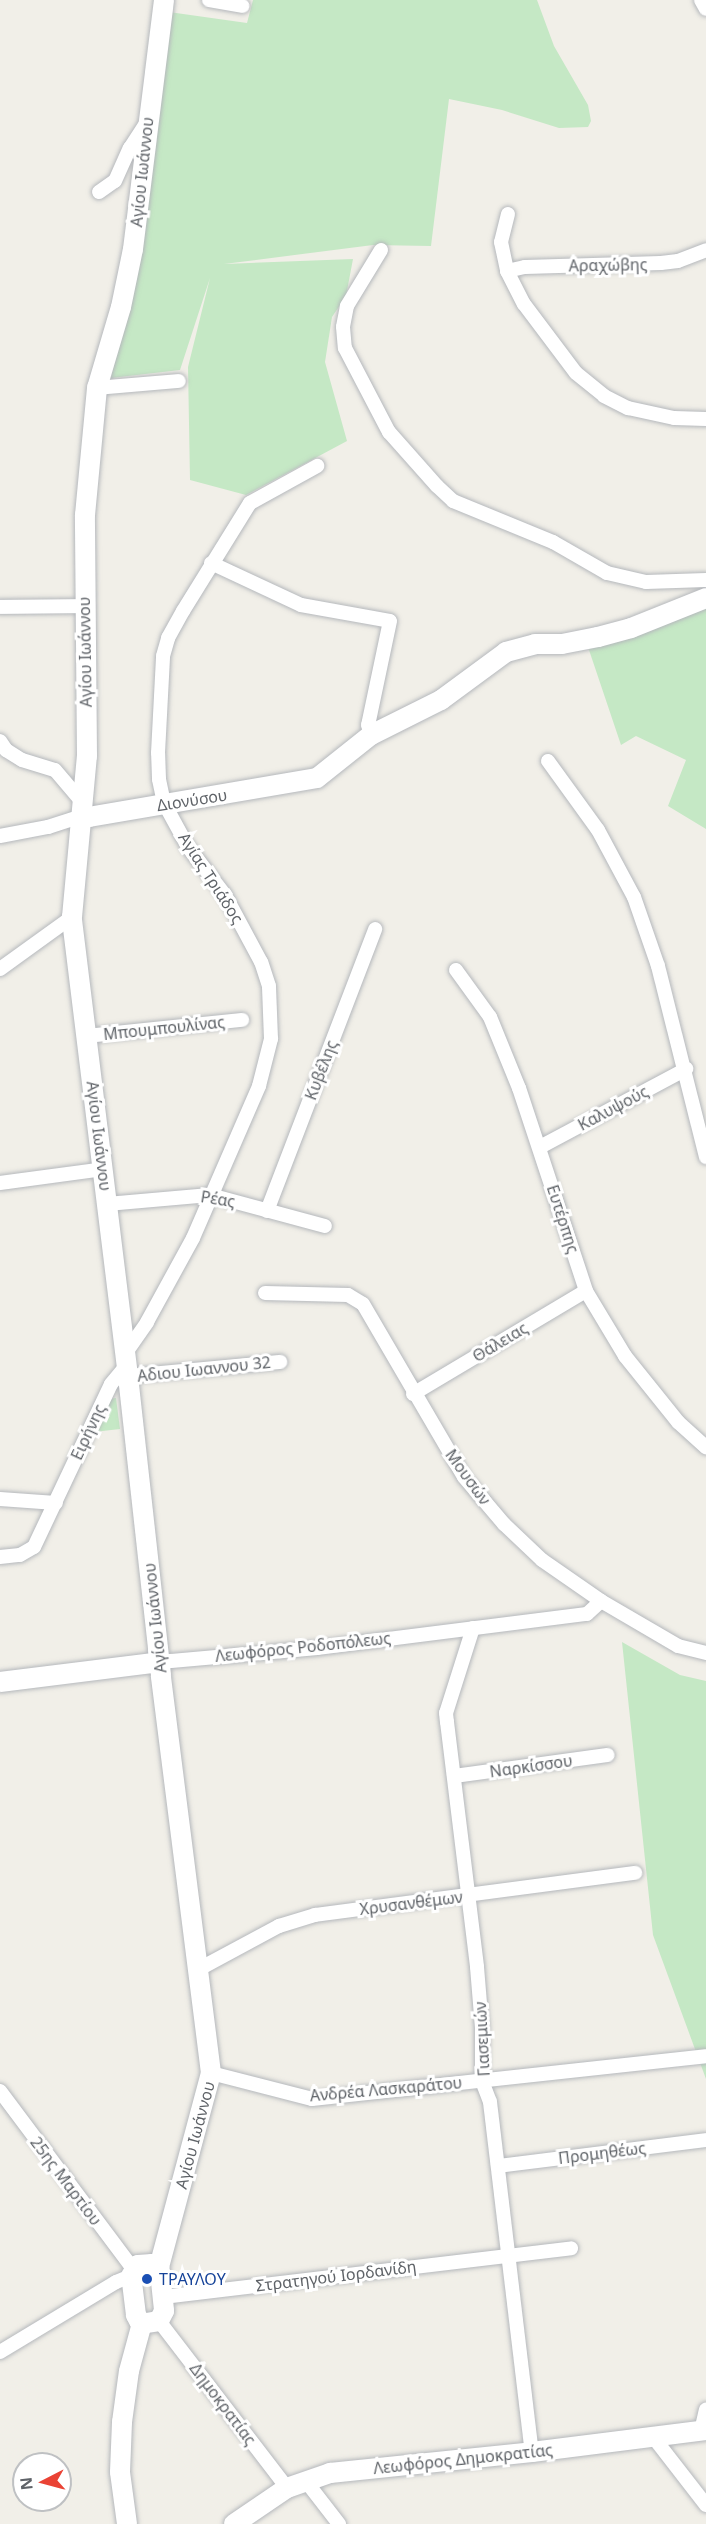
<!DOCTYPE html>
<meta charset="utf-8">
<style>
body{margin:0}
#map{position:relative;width:706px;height:2524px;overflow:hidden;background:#f1efe8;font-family:"Noto Sans",sans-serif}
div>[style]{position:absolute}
.green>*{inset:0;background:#c5e8c5}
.roads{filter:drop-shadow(0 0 2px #b5b8bc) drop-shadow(0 0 2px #b5b8bc)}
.street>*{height:14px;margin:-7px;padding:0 7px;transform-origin:7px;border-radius:7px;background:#fff}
.secondary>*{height:20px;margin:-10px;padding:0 10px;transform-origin:10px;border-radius:10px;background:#fff}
.dots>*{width:16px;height:16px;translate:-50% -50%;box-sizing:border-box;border:3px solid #fff;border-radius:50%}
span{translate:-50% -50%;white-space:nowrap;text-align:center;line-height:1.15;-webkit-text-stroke:6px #fff;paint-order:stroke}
.street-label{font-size:16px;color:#5f6368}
.transit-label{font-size:16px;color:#164399}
.left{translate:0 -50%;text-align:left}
.north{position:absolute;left:12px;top:2452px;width:60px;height:60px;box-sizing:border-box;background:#fff;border:2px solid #bfc1c3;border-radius:50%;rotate:264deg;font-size:16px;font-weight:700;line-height:24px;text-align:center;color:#5f6368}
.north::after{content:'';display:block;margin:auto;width:21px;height:27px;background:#ea4335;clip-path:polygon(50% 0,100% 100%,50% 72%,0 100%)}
</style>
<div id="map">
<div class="green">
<i style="clip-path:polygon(253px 0,537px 0,554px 46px,588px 105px,591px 121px,588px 127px,559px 128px,502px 110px,449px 99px,431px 246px,373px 245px,224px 264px,353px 259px,346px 296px,332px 317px,325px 362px,347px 441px,246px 495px,190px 480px,188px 367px,210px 278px,180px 370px,111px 378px,137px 254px,169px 12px,247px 23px)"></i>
<i style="clip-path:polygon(706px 604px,706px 829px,668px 806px,686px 760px,636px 736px,621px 745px,588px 647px)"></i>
<i style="clip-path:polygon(116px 1398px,120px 1429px,94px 1432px,109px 1399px)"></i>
<i style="clip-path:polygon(622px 1642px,680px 1675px,706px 1681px,706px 2079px,653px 1935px)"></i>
</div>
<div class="roads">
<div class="street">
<i style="left:209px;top:0;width:34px;rotate:10deg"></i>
<i style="left:701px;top:0;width:10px;rotate:61deg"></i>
<i style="left:99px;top:192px;width:19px;rotate:-35deg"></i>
<i style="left:115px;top:181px;width:36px;rotate:-66deg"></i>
<i style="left:130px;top:148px;width:31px;rotate:-57deg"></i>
<i style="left:508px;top:214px;width:29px;rotate:104deg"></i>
<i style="left:501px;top:242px;width:30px;rotate:78deg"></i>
<i style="left:507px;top:271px;width:37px;rotate:63deg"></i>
<i style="left:524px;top:304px;width:86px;rotate:53deg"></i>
<i style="left:576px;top:373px;width:36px;rotate:39deg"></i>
<i style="left:604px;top:396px;width:27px;rotate:27deg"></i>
<i style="left:628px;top:408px;width:47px;rotate:12.3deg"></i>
<i style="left:674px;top:418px;width:32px;rotate:2deg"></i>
<i style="left:381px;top:250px;width:66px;rotate:121.3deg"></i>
<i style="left:347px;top:306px;width:21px;rotate:101deg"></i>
<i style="left:343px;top:327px;width:21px;rotate:85deg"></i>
<i style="left:345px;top:348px;width:95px;rotate:62.4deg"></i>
<i style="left:389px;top:432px;width:72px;rotate:48.4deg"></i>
<i style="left:437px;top:486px;width:22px;rotate:43deg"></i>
<i style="left:453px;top:501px;width:108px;rotate:22.3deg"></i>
<i style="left:553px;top:542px;width:62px;rotate:29.9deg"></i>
<i style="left:607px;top:573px;width:40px;rotate:13deg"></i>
<i style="left:646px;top:582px;width:60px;rotate:-1.9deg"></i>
<i style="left:507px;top:271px;width:18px;rotate:-13deg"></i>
<i style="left:525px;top:267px;width:136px;rotate:-1.7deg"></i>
<i style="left:661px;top:263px;width:17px;rotate:-7deg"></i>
<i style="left:678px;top:261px;width:30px;rotate:-21deg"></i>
<i style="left:97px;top:388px;width:82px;rotate:-4.9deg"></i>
<i style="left:211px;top:563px;width:99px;rotate:25deg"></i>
<i style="left:301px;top:605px;width:90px;rotate:10.2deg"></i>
<i style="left:390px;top:621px;width:106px;rotate:101.9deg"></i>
<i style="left:368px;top:725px;width:10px;rotate:73deg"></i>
<i style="left:0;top:607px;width:85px;rotate:-0.7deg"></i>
<i style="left:0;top:741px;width:11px;rotate:56deg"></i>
<i style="left:6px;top:750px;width:19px;rotate:32deg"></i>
<i style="left:22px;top:760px;width:34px;rotate:17deg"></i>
<i style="left:55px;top:770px;width:43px;rotate:49.7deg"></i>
<i style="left:548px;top:761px;width:85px;rotate:54.1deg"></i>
<i style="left:598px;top:830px;width:76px;rotate:61.8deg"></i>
<i style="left:634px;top:897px;width:73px;rotate:70.8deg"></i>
<i style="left:658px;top:966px;width:197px;rotate:75.9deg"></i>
<i style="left:0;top:836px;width:49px;rotate:-10.6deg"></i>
<i style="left:48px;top:827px;width:36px;rotate:-18deg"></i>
<i style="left:0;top:969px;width:89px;rotate:-35.8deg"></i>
<i style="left:456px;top:970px;width:58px;rotate:54.1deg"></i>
<i style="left:490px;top:1017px;width:77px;rotate:67.8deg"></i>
<i style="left:519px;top:1088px;width:214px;rotate:71.7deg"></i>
<i style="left:586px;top:1291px;width:76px;rotate:59deg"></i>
<i style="left:625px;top:1356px;width:85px;rotate:51.2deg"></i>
<i style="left:678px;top:1422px;width:38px;rotate:42deg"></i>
<i style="left:86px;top:1036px;width:157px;rotate:-5.9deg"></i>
<i style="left:540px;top:1147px;width:166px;rotate:-28.1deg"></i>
<i style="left:0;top:1183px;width:104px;rotate:-7.7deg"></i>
<i style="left:107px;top:1204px;width:103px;rotate:-5deg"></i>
<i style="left:210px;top:1195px;width:119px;rotate:15.1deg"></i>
<i style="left:267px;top:1211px;width:302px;rotate:-69deg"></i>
<i style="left:265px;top:1293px;width:83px;rotate:1.4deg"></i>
<i style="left:348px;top:1295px;width:17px;rotate:31deg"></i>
<i style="left:363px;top:1304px;width:200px;rotate:59.7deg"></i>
<i style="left:464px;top:1477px;width:62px;rotate:49.6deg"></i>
<i style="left:504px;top:1524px;width:52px;rotate:43.5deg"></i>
<i style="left:542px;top:1560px;width:72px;rotate:34.8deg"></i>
<i style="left:601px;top:1601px;width:89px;rotate:30.3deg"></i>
<i style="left:678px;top:1646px;width:29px;rotate:14deg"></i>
<i style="left:125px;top:1354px;width:39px;rotate:-55deg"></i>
<i style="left:147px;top:1322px;width:96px;rotate:-61.3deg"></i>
<i style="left:193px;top:1238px;width:166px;rotate:-66.5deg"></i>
<i style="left:259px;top:1086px;width:49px;rotate:-75.7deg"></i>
<i style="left:271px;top:1039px;width:53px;rotate:-92.2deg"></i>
<i style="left:269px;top:986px;width:25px;rotate:-108deg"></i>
<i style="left:261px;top:962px;width:76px;rotate:-118.2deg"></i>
<i style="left:225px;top:895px;width:61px;rotate:-127.6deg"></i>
<i style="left:188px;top:847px;width:50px;rotate:-118.6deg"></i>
<i style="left:164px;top:803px;width:25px;rotate:-102deg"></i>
<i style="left:159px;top:779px;width:26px;rotate:-92deg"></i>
<i style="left:158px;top:753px;width:97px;rotate:-87deg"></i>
<i style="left:163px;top:656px;width:19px;rotate:-74deg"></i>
<i style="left:168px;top:638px;width:31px;rotate:-61deg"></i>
<i style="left:183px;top:611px;width:127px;rotate:-58.2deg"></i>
<i style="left:250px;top:503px;width:77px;rotate:-28.9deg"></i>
<i style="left:128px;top:1376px;width:153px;rotate:-5.3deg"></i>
<i style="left:413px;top:1394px;width:201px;rotate:-30.8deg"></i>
<i style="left:0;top:1499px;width:56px;rotate:4.1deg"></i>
<i style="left:0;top:1557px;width:20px;rotate:-6deg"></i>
<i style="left:20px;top:1555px;width:16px;rotate:-30deg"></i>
<i style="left:34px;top:1547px;width:180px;rotate:-64.7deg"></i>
<i style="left:111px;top:1384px;width:25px;rotate:-50deg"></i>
<i style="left:473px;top:1628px;width:89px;rotate:107.6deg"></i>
<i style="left:446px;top:1713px;width:9px;rotate:84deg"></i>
<i style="left:447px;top:1722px;width:247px;rotate:83deg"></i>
<i style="left:477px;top:1967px;width:61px;rotate:85.3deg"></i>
<i style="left:482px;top:2028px;width:53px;rotate:90deg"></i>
<i style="left:482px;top:2081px;width:22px;rotate:69deg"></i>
<i style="left:490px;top:2102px;width:353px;rotate:83.2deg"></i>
<i style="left:160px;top:1662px;width:158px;rotate:-5.1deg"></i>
<i style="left:317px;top:1648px;width:272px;rotate:-7.2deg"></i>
<i style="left:587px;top:1614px;width:19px;rotate:-43deg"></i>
<i style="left:454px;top:1776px;width:155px;rotate:-7.8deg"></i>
<i style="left:199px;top:1969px;width:91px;rotate:-28.3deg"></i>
<i style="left:279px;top:1926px;width:38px;rotate:-17deg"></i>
<i style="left:315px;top:1915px;width:323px;rotate:-7.5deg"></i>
<i style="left:211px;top:2073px;width:104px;rotate:14.4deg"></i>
<i style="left:312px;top:2099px;width:396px;rotate:-6.2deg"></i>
<i style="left:0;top:2091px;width:222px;rotate:53.2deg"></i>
<i style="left:498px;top:2166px;width:210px;rotate:-7.1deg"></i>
<i style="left:163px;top:2297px;width:411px;rotate:-6.8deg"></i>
<i style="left:159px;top:2321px;width:210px;rotate:52.5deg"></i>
<i style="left:0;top:2352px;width:135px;rotate:-31.1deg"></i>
<i style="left:116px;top:2282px;width:16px;rotate:-22deg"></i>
<i style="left:701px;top:2431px;width:22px;rotate:-77deg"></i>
<i style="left:654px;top:2438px;width:85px;rotate:52.2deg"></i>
<i style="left:305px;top:2480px;width:56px;rotate:52.3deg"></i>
</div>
<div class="secondary">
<i style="left:82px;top:816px;width:7px;rotate:8deg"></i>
<i style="left:89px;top:817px;width:231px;rotate:-9.7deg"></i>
<i style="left:317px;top:778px;width:69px;rotate:-38.5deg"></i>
<i style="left:371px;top:735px;width:78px;rotate:-26.6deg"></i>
<i style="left:441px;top:700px;width:81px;rotate:-36.4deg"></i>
<i style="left:506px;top:652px;width:30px;rotate:-15deg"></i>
<i style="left:535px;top:644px;width:27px"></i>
<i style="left:562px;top:644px;width:37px;rotate:-11deg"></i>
<i style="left:598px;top:637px;width:34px;rotate:-15deg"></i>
<i style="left:631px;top:628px;width:81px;rotate:-21.8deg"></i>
<i style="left:0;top:1682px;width:161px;rotate:-7.1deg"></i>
<i style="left:152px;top:2264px;width:8px;rotate:23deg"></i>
<i style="left:159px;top:2267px;width:5px;rotate:79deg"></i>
<i style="left:160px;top:2272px;width:39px;rotate:84deg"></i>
<i style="left:164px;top:2311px;width:11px;rotate:117deg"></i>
<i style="left:159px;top:2321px;width:13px;rotate:171deg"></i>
<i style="left:146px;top:2323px;width:7px;rotate:-164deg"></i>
<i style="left:139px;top:2321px;width:7px;rotate:-117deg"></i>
<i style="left:136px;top:2315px;width:39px;rotate:-97deg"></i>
<i style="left:131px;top:2276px;width:13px;rotate:-58deg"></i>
<i style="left:138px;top:2265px;width:14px;rotate:-4deg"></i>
<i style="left:159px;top:2267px;width:201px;rotate:-75deg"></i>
<i style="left:211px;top:2073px;width:401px;rotate:-97.2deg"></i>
<i style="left:161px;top:1675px;width:301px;rotate:-96.3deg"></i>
<i style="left:128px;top:1376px;width:462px;rotate:-97deg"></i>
<i style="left:72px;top:917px;width:162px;rotate:-84.7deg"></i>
<i style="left:87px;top:756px;width:241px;rotate:-90.5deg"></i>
<i style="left:85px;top:515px;width:128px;rotate:-84.6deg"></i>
<i style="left:97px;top:388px;width:84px;rotate:-73.5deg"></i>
<i style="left:121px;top:307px;width:59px;rotate:-78.3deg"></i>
<i style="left:133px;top:249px;width:251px;rotate:-82.9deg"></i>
<i style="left:127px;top:2524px;width:52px;rotate:-97.7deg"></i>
<i style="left:120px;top:2472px;width:50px;rotate:-87.7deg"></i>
<i style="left:122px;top:2422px;width:51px;rotate:-82.2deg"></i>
<i style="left:129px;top:2371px;width:50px;rotate:-74.8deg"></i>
<i style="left:234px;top:2524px;width:64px;rotate:-34.2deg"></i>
<i style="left:287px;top:2488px;width:46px;rotate:-19.2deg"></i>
<i style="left:330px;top:2473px;width:203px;rotate:-5.9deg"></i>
<i style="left:532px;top:2452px;width:175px;rotate:-7.2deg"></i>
</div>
</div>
<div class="dots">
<i style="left:147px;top:2279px;background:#1a4fb4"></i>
</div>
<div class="street-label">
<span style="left:142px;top:172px;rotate:-84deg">Αγίου Ιωάννου</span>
<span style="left:608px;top:265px;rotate:-1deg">Αραχώβης</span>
<span style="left:85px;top:652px;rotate:-91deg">Αγίου Ιωάννου</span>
<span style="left:192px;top:800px;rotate:-9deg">Διονύσου</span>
<span style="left:211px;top:878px;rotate:57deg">Αγίας Τριάδος</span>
<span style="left:164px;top:1028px;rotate:-6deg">Μπουμπουλίνας</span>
<span style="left:321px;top:1070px;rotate:-69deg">Κυβέλης</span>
<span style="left:613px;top:1108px;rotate:-28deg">Καλυψούς</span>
<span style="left:99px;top:1136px;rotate:83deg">Αγίου Ιωάννου</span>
<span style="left:218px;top:1199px;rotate:9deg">Ρέας</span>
<span style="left:563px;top:1219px;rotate:72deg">Ευτέρπης</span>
<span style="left:500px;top:1342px;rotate:-31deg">Θάλειας</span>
<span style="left:204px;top:1369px;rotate:-6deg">Αδιου Ιωαννου 32</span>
<span style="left:88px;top:1432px;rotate:-65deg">Ειρήνης</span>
<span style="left:468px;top:1477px;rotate:54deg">Μουσών</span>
<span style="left:155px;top:1618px;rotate:-96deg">Αγίου Ιωάννου</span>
<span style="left:303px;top:1647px;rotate:-6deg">Λεωφόρος Ροδοπόλεως</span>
<span style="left:531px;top:1766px;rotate:-8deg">Ναρκίσσου</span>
<span style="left:411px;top:1903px;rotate:-7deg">Χρυσανθέμων</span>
<span style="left:482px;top:2039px;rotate:-93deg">Γιασεμιών</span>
<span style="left:386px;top:2089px;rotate:-5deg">Ανδρέα Λασκαράτου</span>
<span style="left:195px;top:2135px;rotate:-75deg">Αγίου Ιωάννου</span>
<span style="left:602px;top:2153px;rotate:-7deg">Προμηθέως</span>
<span style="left:66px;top:2181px;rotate:53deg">25ης Μαρτίου</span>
<span style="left:336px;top:2276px;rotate:-7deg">Στρατηγού Ιορδανίδη</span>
<span style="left:223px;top:2404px;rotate:53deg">Δημοκρατίας</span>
<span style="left:463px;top:2459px;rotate:-6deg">Λεωφόρος Δημοκρατίας</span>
</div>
<div class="transit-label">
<span class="left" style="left:159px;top:2279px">ΤΡΑΥΛΟΥ</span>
</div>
<div class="north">N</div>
</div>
